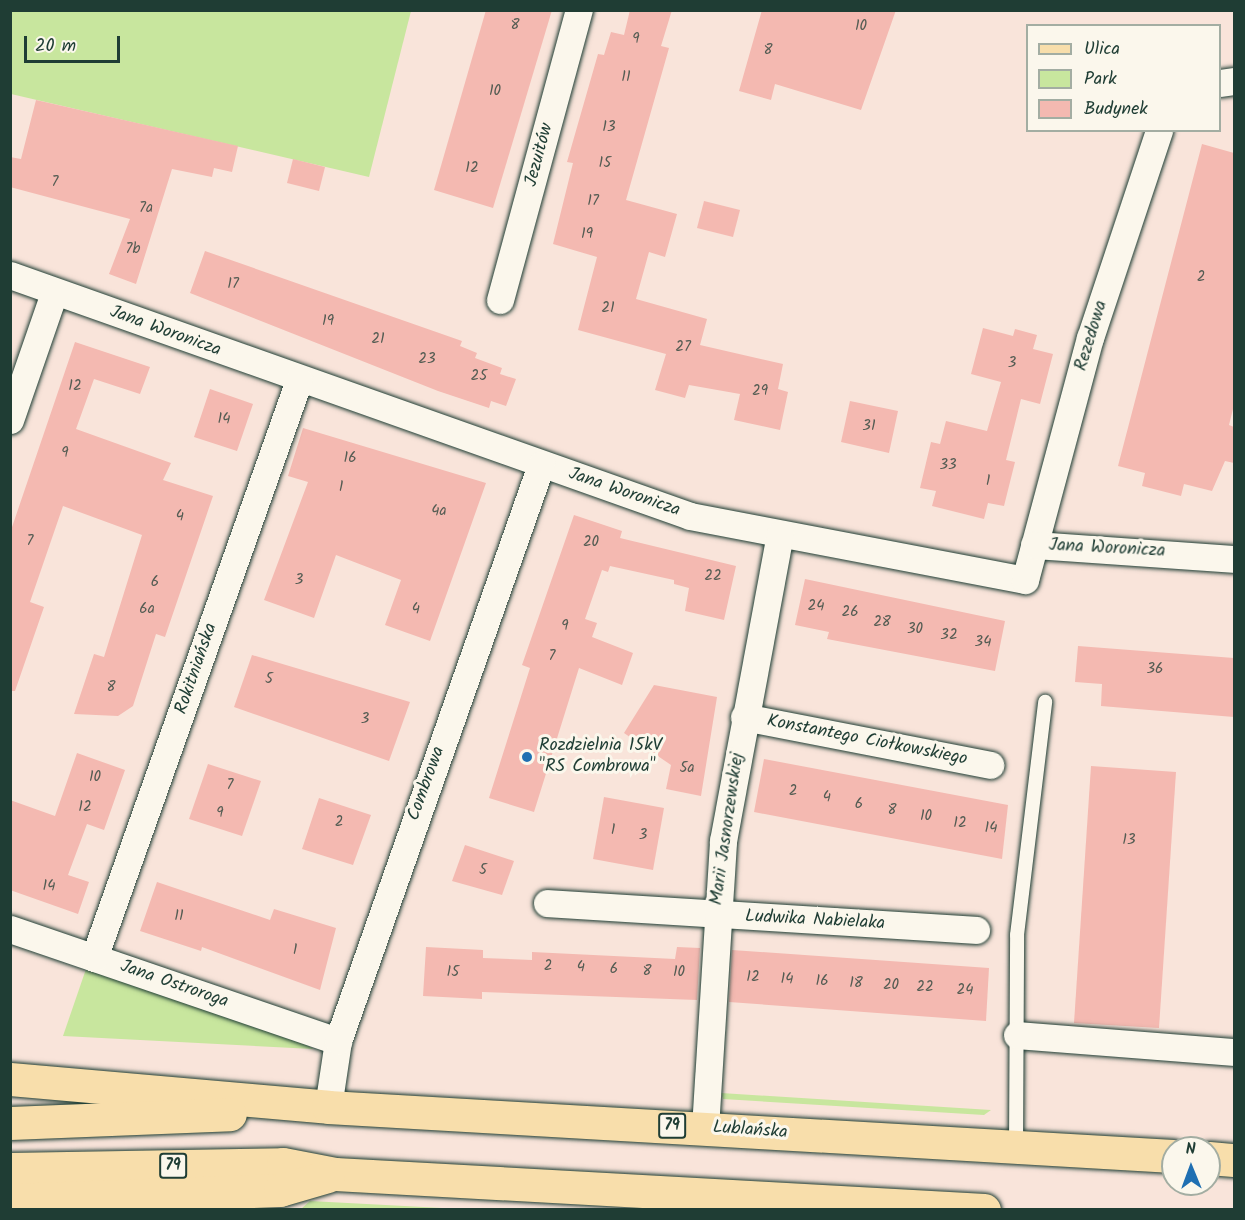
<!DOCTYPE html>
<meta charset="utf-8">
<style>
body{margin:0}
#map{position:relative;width:1245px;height:1220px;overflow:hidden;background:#f9e4da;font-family:Kalam,sans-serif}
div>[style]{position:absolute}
.green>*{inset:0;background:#c8e69e}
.building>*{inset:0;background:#f4b9b1}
.roads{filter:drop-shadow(0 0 2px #1f3d34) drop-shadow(0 0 2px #1f3d34)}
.service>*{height:14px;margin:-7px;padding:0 7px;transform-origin:7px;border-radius:7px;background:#fbf7ec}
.minor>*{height:27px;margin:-13.5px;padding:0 13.5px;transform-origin:13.5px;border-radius:13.5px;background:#fbf7ec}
.primary>*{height:33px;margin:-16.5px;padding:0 16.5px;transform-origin:16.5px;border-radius:16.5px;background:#f8deab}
.dots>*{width:16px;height:16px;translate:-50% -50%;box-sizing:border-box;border:3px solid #fbf7ec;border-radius:50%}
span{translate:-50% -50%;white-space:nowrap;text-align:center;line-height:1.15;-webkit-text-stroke:6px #fbf7ec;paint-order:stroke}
.number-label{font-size:15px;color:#545c53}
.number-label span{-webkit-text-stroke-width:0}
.shield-label span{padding:2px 4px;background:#fbf7ec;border:2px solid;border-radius:4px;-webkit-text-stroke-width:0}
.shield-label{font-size:16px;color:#1f3d34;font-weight:700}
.street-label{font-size:18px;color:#1f3d34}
.poi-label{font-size:18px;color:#1f3d34}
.left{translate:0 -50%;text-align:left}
.frame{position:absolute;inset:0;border:12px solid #1f3d34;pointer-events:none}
.legend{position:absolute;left:1026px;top:24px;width:195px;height:108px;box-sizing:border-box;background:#fbf7ec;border:2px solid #a3ada2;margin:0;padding:8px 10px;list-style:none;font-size:18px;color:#1f3d34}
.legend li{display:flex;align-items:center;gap:12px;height:30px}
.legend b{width:30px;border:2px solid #a3ada2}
.north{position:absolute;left:1161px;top:1136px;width:60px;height:60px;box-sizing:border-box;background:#fbf7ec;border:2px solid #a3ada2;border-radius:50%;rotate:359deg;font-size:16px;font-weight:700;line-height:24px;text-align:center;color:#1f3d34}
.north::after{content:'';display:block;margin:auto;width:21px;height:27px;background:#1f6fb2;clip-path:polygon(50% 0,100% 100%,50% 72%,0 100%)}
.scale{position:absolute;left:24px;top:36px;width:96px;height:27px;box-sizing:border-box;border:3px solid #1f3d34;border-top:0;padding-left:8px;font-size:18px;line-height:21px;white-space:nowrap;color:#1f3d34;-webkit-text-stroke:4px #fbf7ec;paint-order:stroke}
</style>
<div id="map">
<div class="green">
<i style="clip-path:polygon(10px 11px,411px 11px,369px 177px,11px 94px)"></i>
<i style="clip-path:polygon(86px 969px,307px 1045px,313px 1049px,63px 1036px)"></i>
<i style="clip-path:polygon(721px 1093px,991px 1110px,984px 1115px,723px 1099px)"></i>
<i style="clip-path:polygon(310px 1201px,461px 1209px,301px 1209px)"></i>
</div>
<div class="building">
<i style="clip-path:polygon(486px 10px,552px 10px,493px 208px,434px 190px)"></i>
<i style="clip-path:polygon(630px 10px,672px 10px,661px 46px,669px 48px,626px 200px,677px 214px,665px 257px,649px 252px,636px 299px,707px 319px,700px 345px,783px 364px,778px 389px,788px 392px,780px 430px,734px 420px,740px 394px,689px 385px,685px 398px,655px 390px,666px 354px,578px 330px,597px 257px,553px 244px,573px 163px,567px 162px,598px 54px,604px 55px,611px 32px,624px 35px)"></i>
<i style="clip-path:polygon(762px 10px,896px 10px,861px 110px,775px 84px,771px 100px,739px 91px)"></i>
<i style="clip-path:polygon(36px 100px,238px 146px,232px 172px,214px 168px,212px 177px,172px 169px,136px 284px,109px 274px,130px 219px,10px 187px,10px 157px,21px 159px)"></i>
<i style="clip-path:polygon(1202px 144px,1234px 153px,1234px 405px,1229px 425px,1234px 427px,1234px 463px,1225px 461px,1212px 491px,1184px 484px,1181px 496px,1142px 486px,1145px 473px,1118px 466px)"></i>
<i style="clip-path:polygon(293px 159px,325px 167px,319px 191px,287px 183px)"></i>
<i style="clip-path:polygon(704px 201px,740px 210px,733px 237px,697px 228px)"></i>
<i style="clip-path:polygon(205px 251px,462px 341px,460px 346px,477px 353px,475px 358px,502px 368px,500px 374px,516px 379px,506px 406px,491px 401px,489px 408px,438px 391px,190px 293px)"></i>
<i style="clip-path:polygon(983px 328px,1013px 336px,1015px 329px,1037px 335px,1033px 349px,1053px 354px,1040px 404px,1021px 399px,1006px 460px,1015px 462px,1004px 506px,988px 503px,984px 519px,932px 506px,936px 491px,920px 488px,931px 442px,940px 444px,946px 421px,987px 431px,1001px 382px,971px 374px)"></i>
<i style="clip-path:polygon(75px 342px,150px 367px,140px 394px,94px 379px,76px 429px,171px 463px,163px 480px,213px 496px,165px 637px,156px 634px,133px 706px,118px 716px,74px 714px,94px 654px,104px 657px,142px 535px,63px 506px,30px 602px,44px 607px,15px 691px,10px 691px,10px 533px)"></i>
<i style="clip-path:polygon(210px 389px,253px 404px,237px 451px,194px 437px)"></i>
<i style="clip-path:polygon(850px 401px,898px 411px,889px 453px,841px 442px)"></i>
<i style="clip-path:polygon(303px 428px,486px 483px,430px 641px,385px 625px,401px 580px,336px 555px,314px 618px,264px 600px,308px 482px,288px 476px)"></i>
<i style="clip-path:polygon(574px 515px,622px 531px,620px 538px,736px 566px,724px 620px,685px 611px,689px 588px,674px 584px,674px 580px,610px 566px,608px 572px,602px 570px,585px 619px,597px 623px,592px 637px,633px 653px,622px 685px,579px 668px,534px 812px,489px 798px,530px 668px,522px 665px)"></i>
<i style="clip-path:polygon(805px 579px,1005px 621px,995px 671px,827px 639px,829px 632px,795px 625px)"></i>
<i style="clip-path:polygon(1078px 646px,1234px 658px,1234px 717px,1101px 706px,1102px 684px,1075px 682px)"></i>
<i style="clip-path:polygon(252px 655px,410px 702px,389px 761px,234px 707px)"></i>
<i style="clip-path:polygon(654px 685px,717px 697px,701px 796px,666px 789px,671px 765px,624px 733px)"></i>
<i style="clip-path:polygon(77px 753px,125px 770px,104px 830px,87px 824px,68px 875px,89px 882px,78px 914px,10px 890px,10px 800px,55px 816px)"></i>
<i style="clip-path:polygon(764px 759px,1008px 805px,1002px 859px,754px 812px)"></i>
<i style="clip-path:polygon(208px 764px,261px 781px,242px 836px,189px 819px)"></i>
<i style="clip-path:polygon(1091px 766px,1176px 772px,1159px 1028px,1074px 1023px)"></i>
<i style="clip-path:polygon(604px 797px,664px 808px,653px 870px,593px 859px)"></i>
<i style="clip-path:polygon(319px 798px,371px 815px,353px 865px,302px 849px)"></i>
<i style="clip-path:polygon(465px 845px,514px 861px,502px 895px,452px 881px)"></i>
<i style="clip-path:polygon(157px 882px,270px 920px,274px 909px,336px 928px,320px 990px,202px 947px,201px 951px,140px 931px)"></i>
<i style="clip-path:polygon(426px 947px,483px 950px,483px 958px,532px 960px,532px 952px,675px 959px,677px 947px,700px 948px,697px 1000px,482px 992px,482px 999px,423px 996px)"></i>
<i style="clip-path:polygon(732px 950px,989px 968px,986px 1021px,729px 1002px)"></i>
</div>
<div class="roads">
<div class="service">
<i style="left:1016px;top:1147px;width:212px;rotate:-89.7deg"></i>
<i style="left:1017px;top:935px;width:235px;rotate:-83.1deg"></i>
</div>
<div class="minor">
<i style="left:1220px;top:83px;width:14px;rotate:-8deg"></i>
<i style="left:10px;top:275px;width:721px;rotate:19.51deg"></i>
<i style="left:690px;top:516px;width:341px;rotate:10.8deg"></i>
<i style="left:1025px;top:580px;width:251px;rotate:-75deg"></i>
<i style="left:1090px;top:338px;width:219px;rotate:-71.6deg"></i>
<i style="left:500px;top:300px;width:301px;rotate:-74.8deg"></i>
<i style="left:10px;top:420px;width:134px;rotate:-70.9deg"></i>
<i style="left:1034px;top:545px;width:200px;rotate:4deg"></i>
<i style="left:744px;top:717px;width:251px;rotate:11deg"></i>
<i style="left:547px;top:903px;width:430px;rotate:3.6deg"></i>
<i style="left:10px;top:929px;width:347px;rotate:18.9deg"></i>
<i style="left:94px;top:958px;width:613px;rotate:-70.47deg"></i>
<i style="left:1017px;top:1035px;width:218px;rotate:4.5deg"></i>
<i style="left:328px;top:1107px;width:67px;rotate:-81.4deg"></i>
<i style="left:338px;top:1041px;width:611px;rotate:-70.59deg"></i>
<i style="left:705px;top:1128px;width:288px;rotate:-86.4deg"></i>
<i style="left:723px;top:841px;width:312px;rotate:-79.5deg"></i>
</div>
<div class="primary">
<i style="left:10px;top:1079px;width:319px;rotate:5deg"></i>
<i style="left:328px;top:1107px;width:846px;rotate:3.32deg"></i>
<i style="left:10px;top:1123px;width:220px;rotate:-2.3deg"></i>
<i style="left:1209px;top:1158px;width:25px;rotate:5deg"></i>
<i style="left:10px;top:1169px;width:273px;rotate:-1deg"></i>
<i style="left:283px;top:1164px;width:53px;rotate:10.9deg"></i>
<i style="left:335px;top:1174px;width:650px;rotate:3.17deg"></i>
<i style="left:10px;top:1200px;width:270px;rotate:-2.1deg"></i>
<i style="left:280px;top:1190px;width:50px;rotate:-16.3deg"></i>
</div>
</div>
<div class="dots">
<i style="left:527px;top:757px;background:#1f6fb2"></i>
</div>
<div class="number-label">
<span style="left:515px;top:26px">8</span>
<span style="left:861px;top:27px">10</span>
<span style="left:636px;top:40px">9</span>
<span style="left:768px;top:51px">8</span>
<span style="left:626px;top:78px">11</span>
<span style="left:495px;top:92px">10</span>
<span style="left:609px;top:128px">13</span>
<span style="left:605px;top:164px">15</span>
<span style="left:472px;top:169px">12</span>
<span style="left:55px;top:183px">7</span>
<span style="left:593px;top:202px">17</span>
<span style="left:146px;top:209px">7a</span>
<span style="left:587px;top:235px">19</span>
<span style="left:133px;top:250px">7b</span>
<span style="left:1201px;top:278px">2</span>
<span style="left:233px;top:285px">17</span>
<span style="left:608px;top:309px">21</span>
<span style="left:328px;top:322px">19</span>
<span style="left:378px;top:340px">21</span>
<span style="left:683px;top:348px">27</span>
<span style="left:427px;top:360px">23</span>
<span style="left:1012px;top:364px">3</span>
<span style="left:479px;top:377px">25</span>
<span style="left:75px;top:387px">12</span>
<span style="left:760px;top:392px">29</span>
<span style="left:224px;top:420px">14</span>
<span style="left:869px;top:427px">31</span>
<span style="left:65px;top:454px">9</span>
<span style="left:350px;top:459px">16</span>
<span style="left:948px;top:466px">33</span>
<span style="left:988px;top:482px">1</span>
<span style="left:341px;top:488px">1</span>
<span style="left:439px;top:512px">4a</span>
<span style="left:180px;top:517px">4</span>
<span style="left:30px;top:542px">7</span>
<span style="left:591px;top:543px">20</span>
<span style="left:713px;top:577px">22</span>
<span style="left:299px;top:581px">3</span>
<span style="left:155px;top:583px">6</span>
<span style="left:816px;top:607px">24</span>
<span style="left:147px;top:610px">6a</span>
<span style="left:416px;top:610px">4</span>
<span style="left:850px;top:613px">26</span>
<span style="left:882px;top:623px">28</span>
<span style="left:565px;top:627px">9</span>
<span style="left:915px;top:630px">30</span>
<span style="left:949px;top:636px">32</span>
<span style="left:983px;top:643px">34</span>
<span style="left:552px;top:657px">7</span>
<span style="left:1155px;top:670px">36</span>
<span style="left:269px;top:680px">5</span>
<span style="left:111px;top:688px">8</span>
<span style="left:365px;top:720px">3</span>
<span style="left:687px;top:769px">5a</span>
<span style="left:95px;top:778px">10</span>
<span style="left:230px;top:786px">7</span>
<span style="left:793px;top:792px">2</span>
<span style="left:827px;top:798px">4</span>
<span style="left:859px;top:805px">6</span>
<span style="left:85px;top:808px">12</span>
<span style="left:892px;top:811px">8</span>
<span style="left:220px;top:814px">9</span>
<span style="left:926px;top:817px">10</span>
<span style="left:339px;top:823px">2</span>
<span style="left:960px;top:824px">12</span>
<span style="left:991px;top:829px">14</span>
<span style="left:613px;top:831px">1</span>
<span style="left:643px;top:836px">3</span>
<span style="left:1129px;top:841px">13</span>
<span style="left:483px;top:871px">5</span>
<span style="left:49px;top:887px">14</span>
<span style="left:179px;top:917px">11</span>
<span style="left:295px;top:951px">1</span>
<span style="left:548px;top:967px">2</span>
<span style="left:581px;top:968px">4</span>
<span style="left:614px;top:970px">6</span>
<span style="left:647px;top:972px">8</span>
<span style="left:453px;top:973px">15</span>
<span style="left:679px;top:973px">10</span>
<span style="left:753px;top:978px">12</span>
<span style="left:787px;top:980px">14</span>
<span style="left:822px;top:982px">16</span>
<span style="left:856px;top:984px">18</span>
<span style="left:891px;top:986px">20</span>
<span style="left:925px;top:988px">22</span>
<span style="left:965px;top:991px">24</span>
</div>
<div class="shield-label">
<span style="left:672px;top:1126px">79</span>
<span style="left:173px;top:1166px">79</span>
</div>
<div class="street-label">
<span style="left:540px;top:155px;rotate:-75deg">Jezuitów</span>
<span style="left:165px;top:332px;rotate:20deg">Jana Woronicza</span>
<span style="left:1092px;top:336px;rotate:-73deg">Rezedowa</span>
<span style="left:624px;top:493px;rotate:19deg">Jana Woronicza</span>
<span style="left:1107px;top:549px;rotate:3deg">Jana Woronicza</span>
<span style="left:197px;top:669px;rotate:-71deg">Rokitniańska</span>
<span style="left:867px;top:741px;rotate:11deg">Konstantego Ciołkowskiego</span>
<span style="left:427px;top:784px;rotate:-70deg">Combrowa</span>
<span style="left:728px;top:829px;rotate:-82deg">Marii Jasnorzewskiej</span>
<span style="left:815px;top:921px;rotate:3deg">Ludwika Nabielaka</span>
<span style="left:174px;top:985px;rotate:19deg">Jana Ostroroga</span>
<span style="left:750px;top:1131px;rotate:4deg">Lublańska</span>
</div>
<div class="poi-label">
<span class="left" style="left:539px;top:757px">Rozdzielnia 15kV<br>"RS Combrowa"</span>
</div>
<div class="frame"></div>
<ul class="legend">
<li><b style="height:8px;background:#f8deab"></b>Ulica</li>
<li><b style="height:16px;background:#c8e69e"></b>Park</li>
<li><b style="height:16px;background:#f4b9b1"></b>Budynek</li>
</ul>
<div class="north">N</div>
<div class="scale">20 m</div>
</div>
